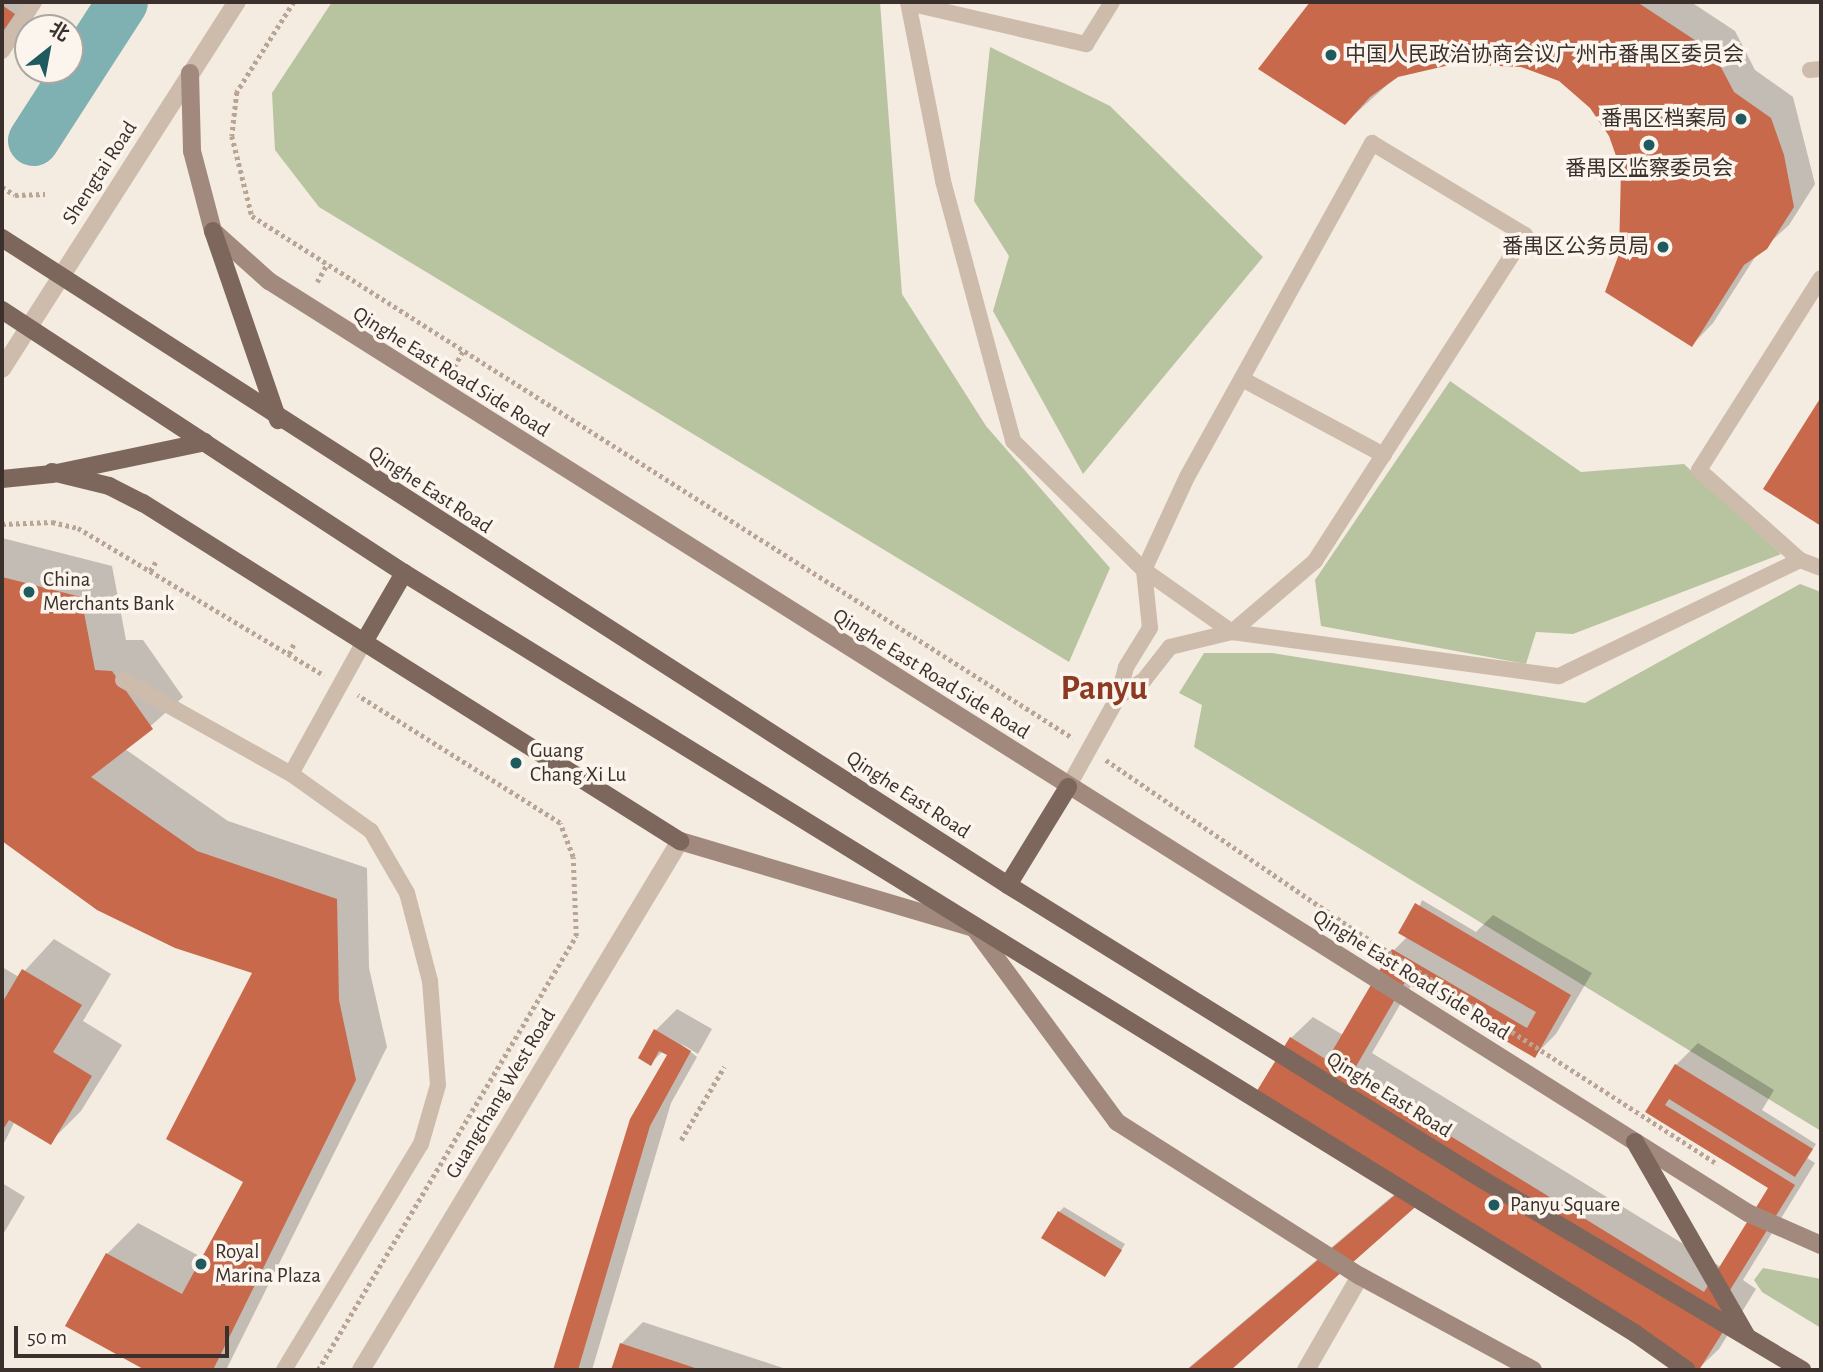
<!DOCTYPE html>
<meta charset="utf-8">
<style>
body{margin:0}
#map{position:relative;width:1823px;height:1372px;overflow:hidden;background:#f4ebe1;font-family:"Alegreya Sans","Noto Sans SC",sans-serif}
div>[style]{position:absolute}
.green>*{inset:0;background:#b8c4a0}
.shadow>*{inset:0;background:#0003}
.river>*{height:51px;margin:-25.5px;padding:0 25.5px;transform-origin:25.5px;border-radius:25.5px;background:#7fb0b2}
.building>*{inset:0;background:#c8694b}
.path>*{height:4.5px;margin-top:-2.25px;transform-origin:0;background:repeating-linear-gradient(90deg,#b9a596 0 3.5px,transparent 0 7px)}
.service>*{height:16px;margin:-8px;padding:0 8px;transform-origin:8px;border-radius:8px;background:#cdbbac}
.tertiary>*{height:18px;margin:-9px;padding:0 9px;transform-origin:9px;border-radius:9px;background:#cdbbac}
.secondary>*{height:18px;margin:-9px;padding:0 9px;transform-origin:9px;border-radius:9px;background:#a18a7d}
.primary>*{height:18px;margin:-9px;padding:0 9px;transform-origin:9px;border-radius:9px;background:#7d675c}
.dots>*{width:19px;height:19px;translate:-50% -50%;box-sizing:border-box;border:4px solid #fbf5ee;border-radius:50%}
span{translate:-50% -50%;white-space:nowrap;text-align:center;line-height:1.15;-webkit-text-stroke:7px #fbf5ee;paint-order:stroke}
.poi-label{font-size:21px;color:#3b302b}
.left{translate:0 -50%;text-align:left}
.right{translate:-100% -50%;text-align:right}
.street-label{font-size:21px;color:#3b302b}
.town-label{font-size:35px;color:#8c3b22;font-weight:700}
.frame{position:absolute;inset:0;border:4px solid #3b302b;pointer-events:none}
.north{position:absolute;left:14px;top:14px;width:70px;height:70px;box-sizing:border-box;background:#fbf5ee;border:2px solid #aea6a0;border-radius:50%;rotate:31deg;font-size:19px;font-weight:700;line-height:28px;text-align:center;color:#3b302b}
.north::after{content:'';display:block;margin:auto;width:24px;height:32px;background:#1f5a5e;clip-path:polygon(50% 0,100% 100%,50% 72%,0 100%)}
.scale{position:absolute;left:14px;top:1326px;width:215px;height:32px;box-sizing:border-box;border:4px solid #3b302b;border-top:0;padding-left:9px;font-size:21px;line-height:24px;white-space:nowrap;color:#3b302b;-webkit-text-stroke:5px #fbf5ee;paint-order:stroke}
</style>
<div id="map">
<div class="green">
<i style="clip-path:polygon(332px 2px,880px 2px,902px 294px,986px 426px,1110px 568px,1069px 662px,319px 207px,275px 150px,272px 93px)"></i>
<i style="clip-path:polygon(990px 47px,1110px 106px,1263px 257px,1083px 474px,993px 311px,1009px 256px,974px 201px)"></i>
<i style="clip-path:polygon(1450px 381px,1581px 472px,1684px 464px,1781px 554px,1573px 634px,1536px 632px,1526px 664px,1321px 626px,1315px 580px)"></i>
<i style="clip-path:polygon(1800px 584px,1821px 592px,1821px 1131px,1194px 747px,1202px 705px,1179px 693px,1204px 653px,1272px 653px,1585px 703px)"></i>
<i style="clip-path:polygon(1763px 1268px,1821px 1279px,1821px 1328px,1762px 1292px,1754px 1280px)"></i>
</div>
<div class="shadow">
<i style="clip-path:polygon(2px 2px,31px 2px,2px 36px)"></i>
<i style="clip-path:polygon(1313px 2px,1691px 2px,1735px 31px,1755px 70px,1793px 97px,1815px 184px,1789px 225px,1757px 254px,1713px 323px,1692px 345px,1620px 254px,1622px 170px,1611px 135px,1592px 107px,1560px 79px,1522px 65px,1454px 62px,1397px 76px,1345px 123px,1261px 69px)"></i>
<i style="clip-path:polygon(1821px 400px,1821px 524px,1765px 488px)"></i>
<i style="clip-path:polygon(2px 538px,112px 566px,126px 640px,143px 640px,183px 697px,125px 749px,228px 821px,367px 868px,369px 968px,387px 1047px,226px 1370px,149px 1370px,68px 1325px,107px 1254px,138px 1223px,203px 1258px,246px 1182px,254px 972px,98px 908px,2px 839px)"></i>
<i style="clip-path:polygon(1422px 900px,1476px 932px,1493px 915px,1592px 973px,1556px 1034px,1534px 1056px,1412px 984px,1372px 1053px,1721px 1267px,1771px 1188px,1647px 1111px,1676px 1065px,1698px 1043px,1774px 1090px,1762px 1110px,1816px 1144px,1807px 1158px,1815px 1163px,1743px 1280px,1756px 1289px,1719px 1349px,1697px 1370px,1421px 1200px,1229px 1370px,1186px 1370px,1402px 1188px,1291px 1038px,1313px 1017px,1343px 1035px,1394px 950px,1408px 936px)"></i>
<i style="clip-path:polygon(54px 939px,111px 974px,83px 1021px,122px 1045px,81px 1111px,50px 1142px,15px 1121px,2px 1147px,2px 967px,19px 977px)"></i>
<i style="clip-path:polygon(677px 1009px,712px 1029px,698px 1054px,680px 1043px,697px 1057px,671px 1103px,592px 1370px,555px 1370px,632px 1119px,669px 1054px,663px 1051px,651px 1063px,655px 1031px)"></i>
<i style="clip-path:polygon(2px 1183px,25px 1197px,2px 1236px)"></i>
<i style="clip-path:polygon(1064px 1207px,1125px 1244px,1109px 1270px,1059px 1212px)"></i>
<i style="clip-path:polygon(643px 1322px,789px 1370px,612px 1370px,621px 1344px)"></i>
</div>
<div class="river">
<i style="left:33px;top:140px;width:164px;rotate:-57.2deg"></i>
</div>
<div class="building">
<i style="clip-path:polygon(1310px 2px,1637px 2px,1713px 52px,1734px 92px,1771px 118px,1784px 155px,1794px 207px,1767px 249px,1744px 265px,1692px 347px,1605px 292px,1619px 254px,1621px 170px,1609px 136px,1590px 108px,1559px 81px,1521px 67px,1454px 64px,1398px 77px,1370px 97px,1345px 125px,1258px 69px)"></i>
<i style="clip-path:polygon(2px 5px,15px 14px,2px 33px)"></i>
<i style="clip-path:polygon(1821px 397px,1821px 526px,1763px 489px)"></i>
<i style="clip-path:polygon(2px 577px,81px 597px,95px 670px,112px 671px,153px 729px,91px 777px,197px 851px,337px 899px,339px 1000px,356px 1080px,213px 1370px,145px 1370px,65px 1326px,106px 1253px,182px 1294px,243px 1182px,166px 1139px,252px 973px,175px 948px,97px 910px,2px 841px)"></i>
<i style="clip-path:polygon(1415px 903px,1571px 995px,1535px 1058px,1405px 982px,1351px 1075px,1704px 1292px,1768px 1188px,1645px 1112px,1675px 1064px,1813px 1149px,1795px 1177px,1669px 1099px,1665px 1105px,1795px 1185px,1722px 1303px,1736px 1311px,1699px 1370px,1421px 1202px,1231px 1370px,1187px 1370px,1401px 1190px,1252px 1099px,1290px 1037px,1327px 1060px,1392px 949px,1527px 1028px,1536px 1012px,1398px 933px)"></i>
<i style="clip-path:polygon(22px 969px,82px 1005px,53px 1052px,92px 1076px,51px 1145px,9px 1120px,2px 1131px,2px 1003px)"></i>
<i style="clip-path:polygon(654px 1029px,691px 1051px,650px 1126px,578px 1370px,553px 1370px,630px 1119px,667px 1055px,659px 1051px,651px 1066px,638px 1058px)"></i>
<i style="clip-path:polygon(1058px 1211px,1122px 1250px,1105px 1277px,1041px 1238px)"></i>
<i style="clip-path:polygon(620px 1343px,701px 1370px,611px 1370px)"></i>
</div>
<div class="path">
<i style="left:294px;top:2px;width:107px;rotate:122.3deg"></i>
<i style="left:237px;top:92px;width:44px;rotate:96.5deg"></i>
<i style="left:232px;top:136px;width:82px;rotate:76deg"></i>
<i style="left:252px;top:216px;width:973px;rotate:32.45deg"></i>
<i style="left:2px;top:187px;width:15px;rotate:32deg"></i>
<i style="left:15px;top:195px;width:30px;rotate:-2deg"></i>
<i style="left:317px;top:282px;width:21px;rotate:-61deg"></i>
<i style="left:454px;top:367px;width:18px;rotate:-61deg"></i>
<i style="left:2px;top:524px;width:50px;rotate:-2.3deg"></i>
<i style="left:52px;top:522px;width:27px;rotate:13deg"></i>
<i style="left:78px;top:528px;width:287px;rotate:30.9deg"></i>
<i style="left:150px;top:571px;width:13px;rotate:-58deg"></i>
<i style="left:289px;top:654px;width:14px;rotate:-65deg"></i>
<i style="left:1106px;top:760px;width:306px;rotate:34.4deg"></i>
<i style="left:1359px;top:933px;width:427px;rotate:32.8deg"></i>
<i style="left:681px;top:1140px;width:85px;rotate:-59.5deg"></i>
<i style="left:318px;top:1370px;width:505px;rotate:-59.27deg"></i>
<i style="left:576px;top:936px;width:79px;rotate:-92.2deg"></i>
<i style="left:573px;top:857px;width:36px;rotate:-111deg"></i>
<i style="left:560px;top:823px;width:239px;rotate:-147.8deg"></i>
</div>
<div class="service">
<i style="left:908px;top:2px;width:182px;rotate:78.9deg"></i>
<i style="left:943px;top:181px;width:269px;rotate:74.9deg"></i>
<i style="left:1013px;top:441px;width:184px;rotate:44.6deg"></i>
<i style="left:1144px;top:570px;width:108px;rotate:35.2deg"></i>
<i style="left:1232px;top:632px;width:330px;rotate:7.7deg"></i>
<i style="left:1559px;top:676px;width:267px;rotate:-25.7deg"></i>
<i style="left:1800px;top:560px;width:22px;rotate:21deg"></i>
<i style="left:908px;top:3px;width:183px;rotate:13deg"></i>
<i style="left:1086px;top:44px;width:49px;rotate:-58.2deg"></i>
<i style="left:2px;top:51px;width:59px;rotate:-56.9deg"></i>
<i style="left:1810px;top:70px;width:11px;rotate:-5deg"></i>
<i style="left:1242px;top:379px;width:161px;rotate:28.2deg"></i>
<i style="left:1800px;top:560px;width:135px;rotate:-138.3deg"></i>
<i style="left:1699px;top:470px;width:227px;rotate:-57.6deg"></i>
<i style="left:123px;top:680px;width:193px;rotate:29.2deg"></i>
<i style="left:1068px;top:787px;width:103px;rotate:-60.9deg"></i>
<i style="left:1118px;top:697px;width:31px;rotate:-75deg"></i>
<i style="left:1126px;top:667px;width:46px;rotate:-58.4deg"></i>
<i style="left:1150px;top:628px;width:58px;rotate:-95.9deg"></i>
<i style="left:1144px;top:570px;width:102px;rotate:-65.2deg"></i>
<i style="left:1187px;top:477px;width:382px;rotate:-61deg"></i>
<i style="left:1372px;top:143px;width:179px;rotate:31deg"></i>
<i style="left:1525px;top:235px;width:388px;rotate:122.8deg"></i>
<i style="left:1315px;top:561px;width:109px;rotate:139.5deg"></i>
<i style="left:1232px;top:632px;width:64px;rotate:166.4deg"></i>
<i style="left:1170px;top:647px;width:42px;rotate:128.2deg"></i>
<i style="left:1144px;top:680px;width:31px;rotate:147deg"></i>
<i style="left:284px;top:1370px;width:264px;rotate:-58.8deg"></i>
<i style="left:421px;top:1144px;width:61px;rotate:-73.9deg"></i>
<i style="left:438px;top:1085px;width:104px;rotate:-94.4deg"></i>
<i style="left:430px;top:981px;width:91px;rotate:-104.6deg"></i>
<i style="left:407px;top:893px;width:72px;rotate:-120.1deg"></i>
<i style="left:371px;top:831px;width:98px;rotate:-144.5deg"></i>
<i style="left:291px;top:774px;width:151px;rotate:-61.1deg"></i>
</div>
<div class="tertiary">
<i style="left:2px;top:369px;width:436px;rotate:-57.4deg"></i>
<i style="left:361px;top:1370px;width:618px;rotate:-58.91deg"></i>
<i style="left:1306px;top:1370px;width:108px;rotate:-60.1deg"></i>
</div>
<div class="secondary">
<i style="left:190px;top:73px;width:78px;rotate:88.5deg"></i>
<i style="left:192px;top:151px;width:83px;rotate:75.3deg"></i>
<i style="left:213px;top:231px;width:75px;rotate:41.8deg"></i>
<i style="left:269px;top:281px;width:1748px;rotate:32.22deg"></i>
<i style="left:1748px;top:1213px;width:80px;rotate:23.7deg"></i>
<i style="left:680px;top:841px;width:307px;rotate:16.5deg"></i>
<i style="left:974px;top:928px;width:241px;rotate:53.6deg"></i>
<i style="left:1117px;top:1122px;width:288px;rotate:32.4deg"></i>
<i style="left:1360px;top:1276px;width:197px;rotate:28.5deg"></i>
</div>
<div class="primary">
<i style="left:213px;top:231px;width:200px;rotate:71deg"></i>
<i style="left:2px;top:238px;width:1196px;rotate:32.75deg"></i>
<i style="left:1008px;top:885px;width:550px;rotate:31.84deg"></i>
<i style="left:1475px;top:1175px;width:381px;rotate:30.8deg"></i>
<i style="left:2px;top:310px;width:480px;rotate:33.2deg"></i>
<i style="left:404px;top:573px;width:1448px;rotate:31.7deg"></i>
<i style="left:1636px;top:1334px;width:62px;rotate:35.2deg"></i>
<i style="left:52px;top:472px;width:59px;rotate:13.8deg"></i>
<i style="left:109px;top:486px;width:38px;rotate:27deg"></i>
<i style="left:143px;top:503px;width:635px;rotate:32.19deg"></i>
<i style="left:2px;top:479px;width:50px;rotate:-5.7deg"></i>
<i style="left:52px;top:474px;width:156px;rotate:-11.8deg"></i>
<i style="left:364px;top:642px;width:80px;rotate:-59.9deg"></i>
<i style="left:1008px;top:885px;width:115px;rotate:-58.5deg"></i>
<i style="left:1635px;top:1142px;width:223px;rotate:60.1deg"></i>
</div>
<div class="dots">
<i style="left:1331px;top:55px;background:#1f5a5e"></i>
<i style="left:1741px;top:119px;background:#1f5a5e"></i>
<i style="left:1649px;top:145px;background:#1f5a5e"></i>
<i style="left:1663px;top:247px;background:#1f5a5e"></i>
<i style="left:29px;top:592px;background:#1f5a5e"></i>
<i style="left:516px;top:763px;background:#1f5a5e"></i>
<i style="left:1494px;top:1205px;background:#1f5a5e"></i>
<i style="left:201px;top:1264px;background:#1f5a5e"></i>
</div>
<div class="poi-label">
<span class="left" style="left:1345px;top:55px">中国人民政治协商会议广州市番禺区委员会</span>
<span class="right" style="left:1727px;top:119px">番禺区档案局</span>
<span style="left:1649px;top:169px">番禺区监察委员会</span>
<span class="right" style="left:1649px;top:247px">番禺区公务员局</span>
<span class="left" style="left:43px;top:592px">China<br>Merchants Bank</span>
<span class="left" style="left:530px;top:763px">Guang<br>Chang Xi Lu</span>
<span class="left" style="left:1510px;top:1205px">Panyu Square</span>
<span class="left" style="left:215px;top:1264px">Royal<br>Marina Plaza</span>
</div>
<div class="street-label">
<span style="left:100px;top:173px;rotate:-57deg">Shengtai Road</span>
<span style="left:451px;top:372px;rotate:32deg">Qinghe East Road Side Road</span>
<span style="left:430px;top:490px;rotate:33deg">Qinghe East Road</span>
<span style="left:931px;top:674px;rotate:32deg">Qinghe East Road Side Road</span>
<span style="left:908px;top:795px;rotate:33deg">Qinghe East Road</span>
<span style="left:1411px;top:975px;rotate:32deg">Qinghe East Road Side Road</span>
<span style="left:501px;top:1094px;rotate:-59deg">Guangchang West Road</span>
<span style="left:1389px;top:1095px;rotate:32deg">Qinghe East Road</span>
</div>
<div class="town-label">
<span style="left:1104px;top:689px">Panyu</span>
</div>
<div class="frame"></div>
<div class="north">北</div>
<div class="scale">50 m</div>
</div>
